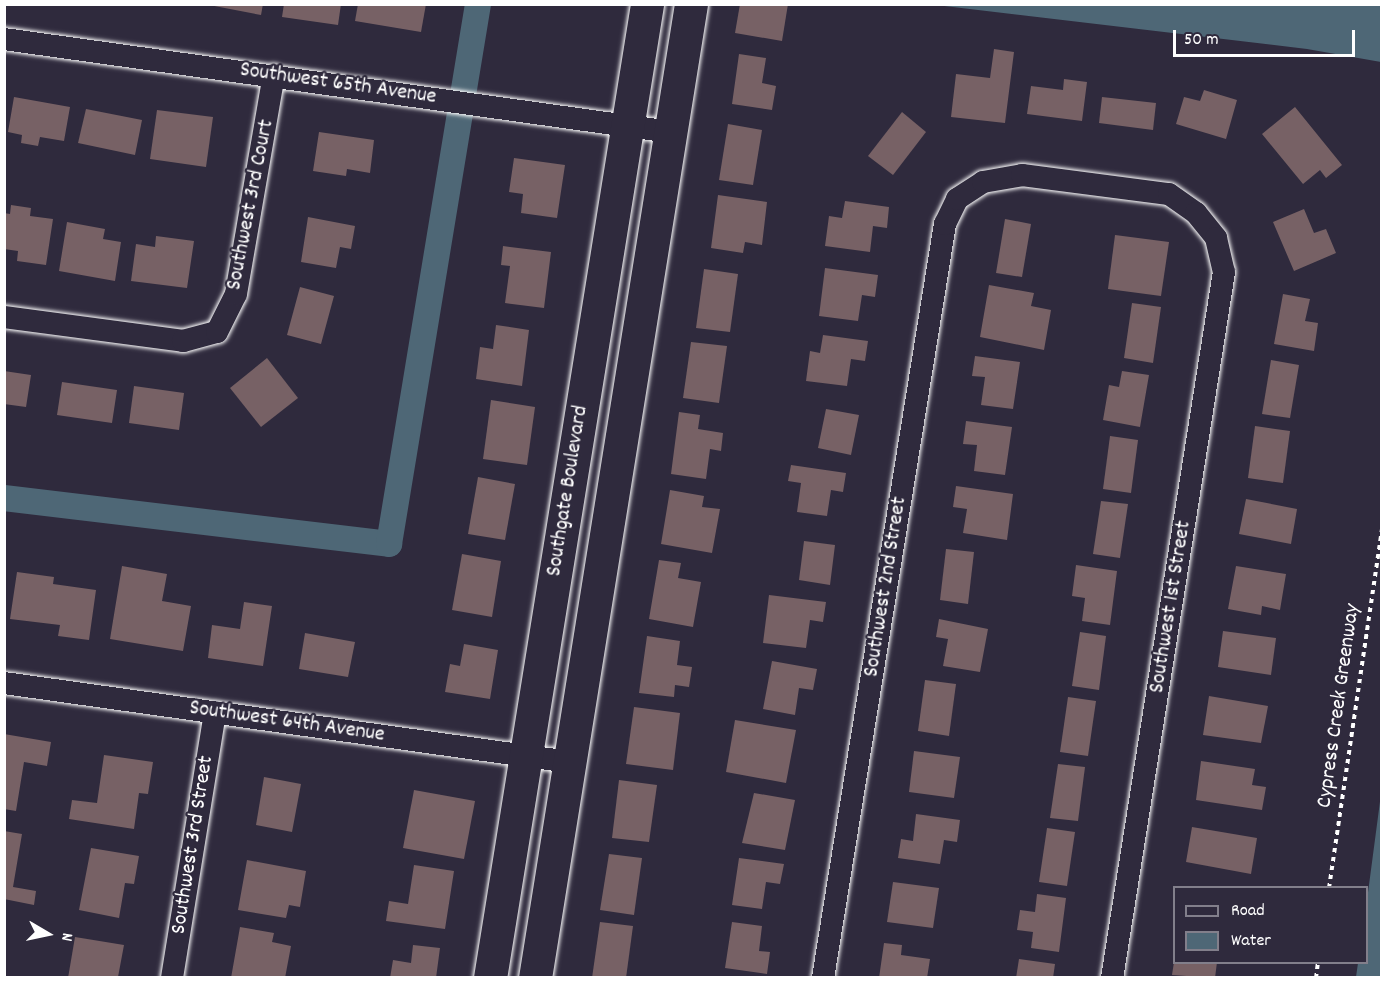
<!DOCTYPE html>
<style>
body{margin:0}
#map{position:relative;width:1386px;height:982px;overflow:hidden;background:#2f2a3d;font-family:Dekko,sans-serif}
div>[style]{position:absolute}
.water>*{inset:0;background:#4e6776}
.canal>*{height:26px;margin:-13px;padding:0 13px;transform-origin:13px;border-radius:13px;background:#4e6776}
.building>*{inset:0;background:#776165}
.path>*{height:4px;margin-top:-2px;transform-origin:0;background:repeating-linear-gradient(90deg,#fff 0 4.5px,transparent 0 9px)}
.roads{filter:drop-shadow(0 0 2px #fff) drop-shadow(0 0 2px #fff)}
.minor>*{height:22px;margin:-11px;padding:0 11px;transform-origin:11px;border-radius:11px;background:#2f2a3d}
.secondary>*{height:33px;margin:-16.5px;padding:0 16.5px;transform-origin:16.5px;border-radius:16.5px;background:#2f2a3d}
span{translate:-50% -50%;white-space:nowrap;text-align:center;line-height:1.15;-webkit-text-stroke:4.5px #2f2a3d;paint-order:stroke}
.street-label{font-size:22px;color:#fff}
.frame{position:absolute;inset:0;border:6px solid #fff;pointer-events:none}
.legend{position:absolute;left:1173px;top:886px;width:195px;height:78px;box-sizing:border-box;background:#2f2a3d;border:2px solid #827f8b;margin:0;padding:8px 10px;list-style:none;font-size:18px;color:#fff}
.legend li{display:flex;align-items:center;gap:12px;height:30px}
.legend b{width:30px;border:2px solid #827f8b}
.north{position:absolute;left:18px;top:904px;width:60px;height:60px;-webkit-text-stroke:4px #2f2a3d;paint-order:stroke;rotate:99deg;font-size:16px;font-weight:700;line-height:24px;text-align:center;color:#fff}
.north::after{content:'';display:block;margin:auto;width:21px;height:27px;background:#fff;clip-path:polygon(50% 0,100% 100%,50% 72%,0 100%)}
.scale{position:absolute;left:1173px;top:30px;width:182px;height:27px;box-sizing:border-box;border:3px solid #fff;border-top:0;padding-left:8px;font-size:18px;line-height:21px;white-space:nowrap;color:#fff;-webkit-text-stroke:4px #2f2a3d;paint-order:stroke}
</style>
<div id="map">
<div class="water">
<i style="clip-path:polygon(936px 5px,1381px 5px,1381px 62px,1307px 49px)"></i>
<i style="clip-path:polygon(1381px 794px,1381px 977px,1356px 977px,1358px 963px,1366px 962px,1367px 900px)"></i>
</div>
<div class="canal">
<i style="left:4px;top:498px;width:388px;rotate:6.8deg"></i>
<i style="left:389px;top:544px;width:547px;rotate:-80.64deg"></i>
</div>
<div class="building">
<i style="clip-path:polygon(204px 4px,263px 4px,261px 15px)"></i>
<i style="clip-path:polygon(284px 4px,341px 4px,338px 25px,282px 17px)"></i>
<i style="clip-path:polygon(358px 4px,426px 4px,421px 32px,355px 21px)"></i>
<i style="clip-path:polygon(740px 4px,788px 4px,782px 41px,735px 33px)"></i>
<i style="clip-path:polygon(994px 49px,1014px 52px,1005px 123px,951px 117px,956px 74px,990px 78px)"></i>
<i style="clip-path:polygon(739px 54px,766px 58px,762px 83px,776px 86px,772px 110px,732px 104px)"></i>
<i style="clip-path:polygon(1064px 79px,1087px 82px,1082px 121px,1027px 114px,1031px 86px,1063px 90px)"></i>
<i style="clip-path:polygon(1204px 90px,1237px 100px,1226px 139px,1176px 124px,1184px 97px,1200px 101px)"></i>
<i style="clip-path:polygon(14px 97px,70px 107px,64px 141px,40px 137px,38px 146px,21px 143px,22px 135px,8px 132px)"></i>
<i style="clip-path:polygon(1102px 97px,1156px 103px,1153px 130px,1099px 123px)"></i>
<i style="clip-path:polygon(1295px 107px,1342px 165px,1326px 178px,1320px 170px,1303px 184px,1262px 134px)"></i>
<i style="clip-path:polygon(86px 109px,142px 120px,135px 155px,78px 143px)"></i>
<i style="clip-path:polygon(157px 110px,213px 117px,206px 167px,150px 159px)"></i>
<i style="clip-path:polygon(902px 112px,926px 132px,893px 175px,868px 156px)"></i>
<i style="clip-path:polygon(728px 124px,762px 130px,753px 185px,719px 180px)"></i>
<i style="clip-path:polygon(319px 132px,374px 140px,370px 173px,347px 169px,346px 176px,313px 171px)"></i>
<i style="clip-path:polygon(514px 158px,565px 165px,557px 218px,521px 213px,523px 194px,509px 192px)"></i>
<i style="clip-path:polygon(718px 195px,767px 202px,762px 245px,745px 242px,743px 253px,711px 248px)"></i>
<i style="clip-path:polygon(845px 201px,889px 207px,887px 228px,873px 226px,870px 252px,825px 246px,829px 216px,842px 218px)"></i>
<i style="clip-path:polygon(11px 205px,31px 208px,30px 216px,53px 219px,46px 265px,17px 261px,18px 251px,4px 249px,4px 213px,10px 214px)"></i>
<i style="clip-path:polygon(1304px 209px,1314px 233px,1326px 229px,1336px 253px,1294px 271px,1273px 222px)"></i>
<i style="clip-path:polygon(308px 217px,355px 226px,351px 249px,340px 247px,336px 268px,301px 262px)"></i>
<i style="clip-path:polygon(1005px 219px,1031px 224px,1022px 277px,996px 273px)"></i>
<i style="clip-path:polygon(67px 222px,105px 229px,103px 239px,121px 242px,115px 281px,59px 271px)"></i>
<i style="clip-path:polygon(1115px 235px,1169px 242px,1161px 296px,1108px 289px)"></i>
<i style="clip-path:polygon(156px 236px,194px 241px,187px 288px,131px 281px,136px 244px,155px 247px)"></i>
<i style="clip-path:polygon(503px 246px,551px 252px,544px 308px,505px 303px,510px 266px,501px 265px)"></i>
<i style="clip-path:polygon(825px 268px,878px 275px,875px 297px,862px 295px,858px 321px,819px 316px)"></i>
<i style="clip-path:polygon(704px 269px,738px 274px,730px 332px,696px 328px)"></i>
<i style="clip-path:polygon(989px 285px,1034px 293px,1031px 306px,1051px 310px,1044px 350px,980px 337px)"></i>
<i style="clip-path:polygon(300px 287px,334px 296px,321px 344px,287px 335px)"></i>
<i style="clip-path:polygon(1283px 294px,1310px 299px,1305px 321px,1318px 323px,1314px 351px,1274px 344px)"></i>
<i style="clip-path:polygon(1132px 303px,1161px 307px,1153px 363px,1124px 358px)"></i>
<i style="clip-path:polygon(496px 325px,529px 330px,522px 386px,476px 379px,480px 347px,493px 349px)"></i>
<i style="clip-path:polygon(823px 335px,868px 341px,865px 361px,851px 359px,847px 386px,806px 381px,810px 351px,820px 353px)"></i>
<i style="clip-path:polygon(691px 342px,727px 346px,719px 403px,683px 398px)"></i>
<i style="clip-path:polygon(975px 356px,1020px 362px,1013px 409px,981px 405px,985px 377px,972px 376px)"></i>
<i style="clip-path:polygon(267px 358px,298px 398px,261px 427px,230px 388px)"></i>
<i style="clip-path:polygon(1271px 360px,1299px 365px,1290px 418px,1262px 414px)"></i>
<i style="clip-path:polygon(4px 371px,31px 375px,26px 407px,4px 404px)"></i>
<i style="clip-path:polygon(1122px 371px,1149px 375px,1140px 427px,1103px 420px,1109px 385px,1119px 387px)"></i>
<i style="clip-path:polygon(62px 382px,117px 390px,112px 423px,57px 415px)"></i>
<i style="clip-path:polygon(134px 386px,184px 393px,179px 430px,129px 423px)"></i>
<i style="clip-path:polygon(491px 400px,535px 407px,527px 465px,483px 459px)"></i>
<i style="clip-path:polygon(826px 409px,859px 415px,851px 455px,818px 448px)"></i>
<i style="clip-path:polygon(679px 412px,700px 415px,698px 429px,723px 433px,721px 451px,710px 449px,706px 479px,671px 474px)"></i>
<i style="clip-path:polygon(966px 421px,1012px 427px,1005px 475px,974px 471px,977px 445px,963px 444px)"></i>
<i style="clip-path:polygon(1255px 426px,1290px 431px,1283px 483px,1248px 478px)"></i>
<i style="clip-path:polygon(1110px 436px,1138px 440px,1131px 493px,1103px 489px)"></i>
<i style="clip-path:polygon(791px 465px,846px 473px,843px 492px,831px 490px,827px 516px,797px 512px,801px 483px,788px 481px)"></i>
<i style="clip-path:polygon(478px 477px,515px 484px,505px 540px,468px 534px)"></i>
<i style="clip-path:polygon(956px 486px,1013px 494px,1007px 540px,963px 533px,967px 509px,953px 507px)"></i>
<i style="clip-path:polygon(670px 490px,704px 496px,702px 507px,720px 509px,712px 553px,661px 544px)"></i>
<i style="clip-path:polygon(1246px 499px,1297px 509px,1291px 544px,1239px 534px)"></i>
<i style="clip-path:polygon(1101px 501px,1128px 504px,1120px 558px,1093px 554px)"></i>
<i style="clip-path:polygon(804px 541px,835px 545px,830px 585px,799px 580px)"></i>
<i style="clip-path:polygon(946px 549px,974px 552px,968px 604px,940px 600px)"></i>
<i style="clip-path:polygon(462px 554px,501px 561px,492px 617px,452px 610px)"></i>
<i style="clip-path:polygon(659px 560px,681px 563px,678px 578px,701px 582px,693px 627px,649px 619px)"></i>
<i style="clip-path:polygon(1076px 565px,1117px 571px,1110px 625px,1082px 621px,1085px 598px,1072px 596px)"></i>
<i style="clip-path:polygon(122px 566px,167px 574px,162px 601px,191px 606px,183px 651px,110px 639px)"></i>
<i style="clip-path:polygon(1236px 566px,1286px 574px,1280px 610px,1262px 606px,1261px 615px,1228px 609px)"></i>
<i style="clip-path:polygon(17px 572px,54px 577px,53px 584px,96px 590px,89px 640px,58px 636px,60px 625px,10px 619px)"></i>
<i style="clip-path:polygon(769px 595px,826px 602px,823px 622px,810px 620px,806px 648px,763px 643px)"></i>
<i style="clip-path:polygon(244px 602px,272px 606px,263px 666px,208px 658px,212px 625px,240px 629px)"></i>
<i style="clip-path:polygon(939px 619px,988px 629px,980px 672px,943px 666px,948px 639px,936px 637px)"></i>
<i style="clip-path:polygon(1223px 631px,1276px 638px,1271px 675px,1218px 667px)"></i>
<i style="clip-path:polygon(1080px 632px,1106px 636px,1099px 690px,1072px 686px)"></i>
<i style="clip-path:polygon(305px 633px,355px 642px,348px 677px,299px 669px)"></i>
<i style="clip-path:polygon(647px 636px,680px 641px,677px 665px,692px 667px,689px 687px,675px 685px,674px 697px,639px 693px)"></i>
<i style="clip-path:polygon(464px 644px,498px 650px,490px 699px,445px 692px,450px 664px,460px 666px)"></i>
<i style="clip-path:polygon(772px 661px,817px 669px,813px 690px,799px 688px,795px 715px,763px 709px)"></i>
<i style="clip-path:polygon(925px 680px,956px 684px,949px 736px,918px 731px)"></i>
<i style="clip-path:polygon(1209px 696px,1268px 706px,1261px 743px,1203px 735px)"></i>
<i style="clip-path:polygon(1068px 697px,1096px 701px,1088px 756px,1060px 752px)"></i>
<i style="clip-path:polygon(634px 707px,680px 713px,673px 770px,626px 764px)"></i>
<i style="clip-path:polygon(735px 720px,796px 730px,786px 783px,726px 772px)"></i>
<i style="clip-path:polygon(4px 734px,51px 742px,47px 766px,24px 762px,16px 811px,4px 809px)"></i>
<i style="clip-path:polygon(914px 751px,960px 757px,954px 798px,909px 792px)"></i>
<i style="clip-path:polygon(104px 755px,153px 762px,148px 794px,139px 793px,134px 829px,69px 819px,72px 800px,97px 803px)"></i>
<i style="clip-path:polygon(1201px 761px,1255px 769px,1252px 785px,1266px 787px,1262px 810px,1196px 800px)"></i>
<i style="clip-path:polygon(1058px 764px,1085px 767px,1078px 821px,1050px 818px)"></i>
<i style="clip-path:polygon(264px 777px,301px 784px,292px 832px,256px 825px)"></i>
<i style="clip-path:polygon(619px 780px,657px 785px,649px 842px,612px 838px)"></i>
<i style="clip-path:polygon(414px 790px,475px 801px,464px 859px,403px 848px)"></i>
<i style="clip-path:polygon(754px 793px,795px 800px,785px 850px,742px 843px)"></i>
<i style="clip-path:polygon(916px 814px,960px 820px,957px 842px,944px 840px,940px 864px,898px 858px,901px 839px,913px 841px)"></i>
<i style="clip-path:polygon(1192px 827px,1257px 838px,1251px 874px,1186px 862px)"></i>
<i style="clip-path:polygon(1047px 828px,1075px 832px,1067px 886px,1039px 882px)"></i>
<i style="clip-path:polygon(4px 831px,22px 834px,13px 887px,36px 891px,34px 905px,4px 899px)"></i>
<i style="clip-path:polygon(91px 848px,139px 856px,134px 884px,125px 883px,119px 918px,79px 910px)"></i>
<i style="clip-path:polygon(609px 854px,642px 858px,634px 915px,600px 910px)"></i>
<i style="clip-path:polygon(739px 858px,784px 864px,780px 884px,766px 882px,762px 909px,732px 905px)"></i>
<i style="clip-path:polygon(247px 860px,306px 871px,300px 907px,289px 905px,286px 918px,238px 910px)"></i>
<i style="clip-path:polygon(414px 865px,454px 871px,445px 929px,386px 921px,389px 901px,408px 904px)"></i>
<i style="clip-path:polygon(893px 882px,939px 888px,933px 928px,887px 922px)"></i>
<i style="clip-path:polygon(1037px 894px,1066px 898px,1059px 952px,1031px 948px,1033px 932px,1017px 930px,1020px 910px,1035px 912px)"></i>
<i style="clip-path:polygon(600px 922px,633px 926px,626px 978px,592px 978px)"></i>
<i style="clip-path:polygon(732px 922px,762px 926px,759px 951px,770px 952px,767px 974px,725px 968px)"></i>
<i style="clip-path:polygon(240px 927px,274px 933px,272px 942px,291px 946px,285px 978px,231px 978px)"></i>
<i style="clip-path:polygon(75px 937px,124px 945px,118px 977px,68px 978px)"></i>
<i style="clip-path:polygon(884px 943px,902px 945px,901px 955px,930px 959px,927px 978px,879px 978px)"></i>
<i style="clip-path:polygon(413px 945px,440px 948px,436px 978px,390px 978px,393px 960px,411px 963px)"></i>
<i style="clip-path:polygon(1019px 959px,1055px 964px,1053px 978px,1016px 978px)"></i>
<i style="clip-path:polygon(1174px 962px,1217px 962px,1215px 978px,1172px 975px)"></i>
</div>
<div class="path">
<i style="left:1329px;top:888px;width:363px;rotate:-81.6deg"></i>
<i style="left:1316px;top:978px;width:16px;rotate:-83deg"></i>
</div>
<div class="roads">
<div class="minor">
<i style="left:4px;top:39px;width:673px;rotate:7.94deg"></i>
<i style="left:4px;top:317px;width:181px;rotate:7.6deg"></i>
<i style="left:183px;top:341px;width:35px;rotate:-15deg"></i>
<i style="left:217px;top:332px;width:42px;rotate:-63.4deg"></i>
<i style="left:236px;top:294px;width:222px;rotate:-80.2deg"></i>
<i style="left:4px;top:683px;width:571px;rotate:7.95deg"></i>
<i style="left:172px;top:978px;width:269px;rotate:-80.8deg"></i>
<i style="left:823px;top:978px;width:764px;rotate:-80.81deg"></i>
<i style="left:945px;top:224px;width:28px;rotate:-64deg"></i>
<i style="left:957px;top:199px;width:31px;rotate:-33deg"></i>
<i style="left:983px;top:182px;width:40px;rotate:-10deg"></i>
<i style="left:1022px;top:175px;width:148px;rotate:7.4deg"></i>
<i style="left:1169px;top:194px;width:33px;rotate:35deg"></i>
<i style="left:1196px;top:213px;width:32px;rotate:51deg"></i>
<i style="left:1216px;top:238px;width:35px;rotate:77deg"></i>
<i style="left:1224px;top:272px;width:715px;rotate:99.01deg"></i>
</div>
<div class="secondary">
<i style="left:490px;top:978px;width:987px;rotate:-80.84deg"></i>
<i style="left:535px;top:978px;width:986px;rotate:-80.9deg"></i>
</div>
</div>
<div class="street-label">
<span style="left:338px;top:84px;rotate:8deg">Southwest 65th Avenue</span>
<span style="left:251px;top:205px;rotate:-79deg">Southwest 3rd Court</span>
<span style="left:568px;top:491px;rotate:-81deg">Southgate Boulevard</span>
<span style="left:886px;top:587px;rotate:-81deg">Southwest 2nd Street</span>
<span style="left:1171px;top:607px;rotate:-81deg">Southwest 1st Street</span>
<span style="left:1339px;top:706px;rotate:-82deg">Cypress Creek Greenway</span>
<span style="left:287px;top:722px;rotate:8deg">Southwest 64th Avenue</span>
<span style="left:193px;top:845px;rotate:-81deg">Southwest 3rd Street</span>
</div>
<div class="frame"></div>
<ul class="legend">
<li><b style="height:8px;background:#2f2a3d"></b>Road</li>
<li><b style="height:16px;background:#4e6776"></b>Water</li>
</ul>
<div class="north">N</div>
<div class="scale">50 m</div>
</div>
